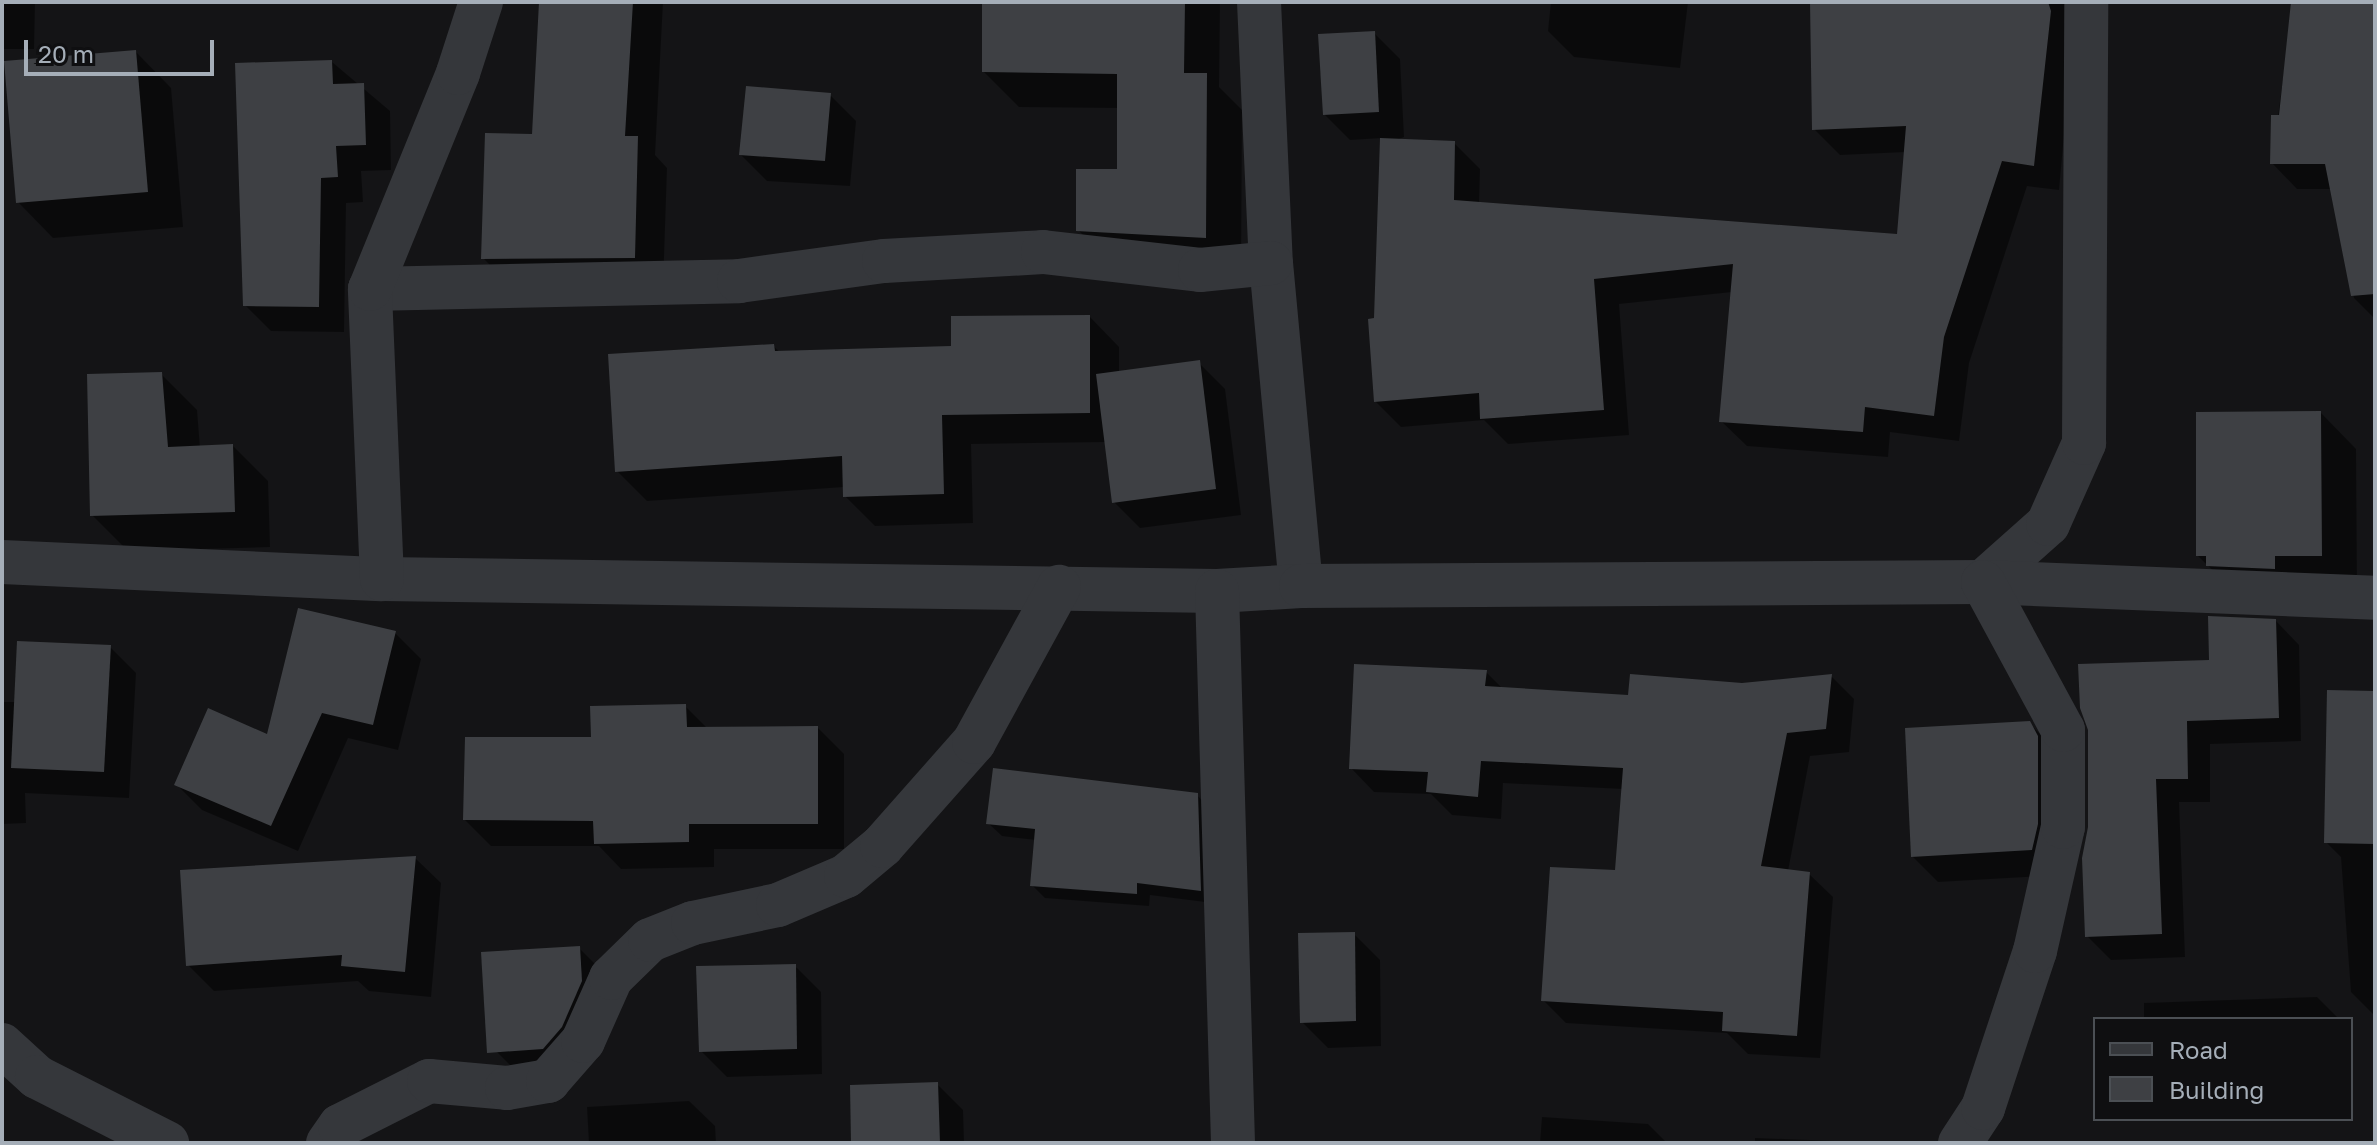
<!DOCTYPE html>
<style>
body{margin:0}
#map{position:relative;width:2377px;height:1145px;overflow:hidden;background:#141416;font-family:"Golos Text",sans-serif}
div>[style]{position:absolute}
.shadow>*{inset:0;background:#0007}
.building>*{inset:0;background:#3e4044}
.minor>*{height:44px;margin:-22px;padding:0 22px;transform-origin:22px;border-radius:22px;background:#35373b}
span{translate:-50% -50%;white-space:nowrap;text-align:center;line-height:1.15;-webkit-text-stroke:6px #0f0f11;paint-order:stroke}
.frame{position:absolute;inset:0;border:4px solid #a5aeb8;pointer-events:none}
.legend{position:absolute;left:2093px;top:1017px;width:260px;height:104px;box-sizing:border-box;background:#0f0f11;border:2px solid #4b4f54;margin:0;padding:10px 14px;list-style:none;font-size:24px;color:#a5aeb8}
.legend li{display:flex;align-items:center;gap:16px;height:40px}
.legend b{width:40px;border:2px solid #4b4f54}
.scale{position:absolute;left:24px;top:40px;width:190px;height:36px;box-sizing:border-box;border:4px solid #a5aeb8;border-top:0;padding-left:10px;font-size:24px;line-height:28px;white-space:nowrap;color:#a5aeb8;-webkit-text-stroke:6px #0f0f11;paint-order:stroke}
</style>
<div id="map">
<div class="shadow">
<i style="clip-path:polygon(2px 2px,35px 2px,34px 49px,2px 49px)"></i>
<i style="clip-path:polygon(541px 2px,663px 2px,655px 155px,667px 168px,663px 287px,513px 288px,483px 258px,534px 136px)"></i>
<i style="clip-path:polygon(984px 2px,1220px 2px,1219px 87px,1242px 110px,1241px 273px,1114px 266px,1078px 230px,1119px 171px,1119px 108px,1019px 107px,984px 72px)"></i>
<i style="clip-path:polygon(1551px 2px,1688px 2px,1680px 68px,1574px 57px,1548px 31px)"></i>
<i style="clip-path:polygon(1884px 2px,2076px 2px,2059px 190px,2027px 186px,1969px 363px,1959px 441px,1890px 432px,1888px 457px,1747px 446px,1721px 421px,1732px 292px,1619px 304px,1629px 435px,1508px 444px,1484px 420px,1401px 427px,1375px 401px,1382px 138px,1350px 140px,1324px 114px,1374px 33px,1400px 59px,1404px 137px,1394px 141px,1454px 143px,1480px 169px,1479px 204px,1899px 237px,1906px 152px,1840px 155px,1814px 129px)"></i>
<i style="clip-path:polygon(2293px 2px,2375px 2px,2375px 319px,2354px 298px,2332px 189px,2297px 189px,2272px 163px)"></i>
<i style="clip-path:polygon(136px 52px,171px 88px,183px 227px,53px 238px,18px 202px)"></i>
<i style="clip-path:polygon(332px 62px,390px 111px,391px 170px,361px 171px,363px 202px,346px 203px,344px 332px,271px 331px,245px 305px)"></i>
<i style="clip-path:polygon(830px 95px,856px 121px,850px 186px,767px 181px,741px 155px)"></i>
<i style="clip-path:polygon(1090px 317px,1119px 347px,1119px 373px,1199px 363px,1225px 389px,1241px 515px,1140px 528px,1114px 502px,1107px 442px,971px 444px,973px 523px,875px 526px,845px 496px,844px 487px,647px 501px,617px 471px,773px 346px,781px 353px,954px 348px)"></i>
<i style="clip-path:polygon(162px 375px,197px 410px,200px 448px,233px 446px,268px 481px,270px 547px,128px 551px,92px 515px)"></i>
<i style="clip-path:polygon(2321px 413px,2356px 449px,2357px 591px,2244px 601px,2198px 556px)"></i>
<i style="clip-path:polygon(2276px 621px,2299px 645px,2301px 741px,2210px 744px,2210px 802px,2179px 802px,2185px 957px,2111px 960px,2087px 936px,2084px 858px,2211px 662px)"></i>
<i style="clip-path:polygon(395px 633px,421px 659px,398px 750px,348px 738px,298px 851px,202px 810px,176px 784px,268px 737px)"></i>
<i style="clip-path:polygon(110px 647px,136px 673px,129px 798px,25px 793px,26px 823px,2px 824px,2px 702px,16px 702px)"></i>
<i style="clip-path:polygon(1486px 672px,1503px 689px,1630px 697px,1831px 676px,1854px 699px,1849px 752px,1810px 756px,1788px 871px,1809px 874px,1833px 897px,1820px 1058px,1748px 1054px,1727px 1033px,1566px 1023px,1543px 1000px,1616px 872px,1623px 789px,1503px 783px,1501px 819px,1452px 815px,1431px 794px,1374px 792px,1351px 768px)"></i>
<i style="clip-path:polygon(2375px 693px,2375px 1016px,2351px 992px,2341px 857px,2326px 842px)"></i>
<i style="clip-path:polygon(685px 706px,708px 729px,818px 728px,844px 754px,844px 849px,714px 849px,714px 867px,621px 869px,599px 846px,491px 846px,465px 820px,593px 739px)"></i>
<i style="clip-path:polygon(2029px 723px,2055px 749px,2058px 875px,1938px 882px,1912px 856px)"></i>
<i style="clip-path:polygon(1197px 795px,1210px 809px,1213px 903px,1150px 895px,1149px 906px,1045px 898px,1032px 885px,1036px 840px,1002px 836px,988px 823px)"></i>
<i style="clip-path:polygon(415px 858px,441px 883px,431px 997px,369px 991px,358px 981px,214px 991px,188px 965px)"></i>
<i style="clip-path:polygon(1354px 934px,1380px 960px,1381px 1046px,1328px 1048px,1302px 1022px)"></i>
<i style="clip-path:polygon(579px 948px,605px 974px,587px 1053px,522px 1077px,496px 1051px)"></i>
<i style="clip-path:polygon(795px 966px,821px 992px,822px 1074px,727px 1077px,701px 1051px)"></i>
<i style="clip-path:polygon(2317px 997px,2339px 1019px,2144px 1019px,2144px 1003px)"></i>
<i style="clip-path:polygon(937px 1084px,963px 1110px,964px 1143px,853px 1143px)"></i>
<i style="clip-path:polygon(689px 1101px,715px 1126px,716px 1143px,589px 1143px,587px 1107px)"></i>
<i style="clip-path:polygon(1542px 1117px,1648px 1124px,1667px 1143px,1540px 1143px)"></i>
<i style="clip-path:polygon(1755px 1138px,1834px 1141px,1836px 1143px,1755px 1143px)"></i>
</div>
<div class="building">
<i style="clip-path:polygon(539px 2px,633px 2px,625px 136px,638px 136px,635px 258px,481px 259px,485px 133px,532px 134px)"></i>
<i style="clip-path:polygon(982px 2px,1185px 2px,1184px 73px,1207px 73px,1206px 238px,1076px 231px,1076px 169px,1117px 169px,1117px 74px,982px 72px)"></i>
<i style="clip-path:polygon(1810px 2px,2048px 2px,2051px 11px,2034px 166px,2002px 161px,1944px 337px,1934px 416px,1865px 407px,1863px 432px,1719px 422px,1733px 264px,1594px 279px,1604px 410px,1480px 419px,1479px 393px,1374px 402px,1368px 319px,1374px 318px,1380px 138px,1455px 141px,1454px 200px,1897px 234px,1906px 126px,1812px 130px)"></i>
<i style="clip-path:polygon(2291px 2px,2375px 2px,2375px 294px,2351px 296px,2325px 164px,2270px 164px,2271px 115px,2279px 115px)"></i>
<i style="clip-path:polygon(1375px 31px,1379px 112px,1323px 115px,1318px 34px)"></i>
<i style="clip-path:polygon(136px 50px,148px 192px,16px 203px,4px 61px)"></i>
<i style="clip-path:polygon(332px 60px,333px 84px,364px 83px,366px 145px,336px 146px,338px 177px,321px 178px,319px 307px,243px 306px,235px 63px)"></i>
<i style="clip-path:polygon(746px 86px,831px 93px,825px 161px,739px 155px)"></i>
<i style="clip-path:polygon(1090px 315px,1090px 413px,942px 415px,944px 494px,843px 497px,842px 456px,615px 472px,608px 354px,774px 344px,775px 351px,951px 346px,951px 316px)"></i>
<i style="clip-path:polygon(1200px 360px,1216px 489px,1112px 503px,1096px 374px)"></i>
<i style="clip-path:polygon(162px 372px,168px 447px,233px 444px,235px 512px,90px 516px,87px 374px)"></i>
<i style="clip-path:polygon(2321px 411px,2322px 556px,2275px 556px,2275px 569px,2206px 566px,2206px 556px,2196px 556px,2196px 412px)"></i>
<i style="clip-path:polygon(298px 608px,396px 631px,373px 725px,322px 713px,271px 826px,174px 785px,208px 708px,267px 734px)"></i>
<i style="clip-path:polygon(2208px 616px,2276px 619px,2279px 718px,2187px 721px,2188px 779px,2156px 779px,2162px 934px,2085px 937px,2082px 858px,2088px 827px,2088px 730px,2080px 708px,2078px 664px,2209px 660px)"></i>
<i style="clip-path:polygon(17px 641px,111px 645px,104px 772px,11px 768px)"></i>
<i style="clip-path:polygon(1354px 664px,1487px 670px,1485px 686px,1628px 695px,1630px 674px,1742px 683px,1832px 674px,1826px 729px,1787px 733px,1761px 866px,1810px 872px,1797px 1036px,1722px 1031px,1723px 1012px,1541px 1001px,1550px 867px,1615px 870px,1623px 768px,1481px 761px,1478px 797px,1426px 792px,1428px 772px,1349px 769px)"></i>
<i style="clip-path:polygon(2327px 690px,2375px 691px,2375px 844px,2324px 843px)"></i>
<i style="clip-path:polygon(686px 704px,687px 727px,818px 726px,818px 824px,689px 824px,689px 842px,594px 844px,593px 821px,463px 820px,465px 737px,591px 737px,590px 706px)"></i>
<i style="clip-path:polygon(2030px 721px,2038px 736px,2038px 824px,2032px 850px,1911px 857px,1905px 728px)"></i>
<i style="clip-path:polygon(993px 768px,1198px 793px,1201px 891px,1137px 883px,1137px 894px,1030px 886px,1035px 829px,986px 824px)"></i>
<i style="clip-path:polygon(416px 856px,405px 972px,341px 966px,342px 955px,186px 966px,180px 870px)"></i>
<i style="clip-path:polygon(1355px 932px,1356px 1021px,1300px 1023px,1298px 933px)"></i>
<i style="clip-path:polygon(580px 946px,582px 981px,562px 1027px,543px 1049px,487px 1053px,481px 952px)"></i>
<i style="clip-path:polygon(796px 964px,797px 1049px,699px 1052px,696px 966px)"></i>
<i style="clip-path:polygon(938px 1082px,940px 1143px,851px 1143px,850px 1085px)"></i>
</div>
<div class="minor">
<i style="left:1259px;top:2px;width:261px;rotate:87.4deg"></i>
<i style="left:1271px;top:263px;width:324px;rotate:84.7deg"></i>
<i style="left:370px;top:289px;width:369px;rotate:-1.2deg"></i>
<i style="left:739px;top:281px;width:146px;rotate:-7.9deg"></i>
<i style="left:884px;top:261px;width:159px;rotate:-3.2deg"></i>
<i style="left:1043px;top:252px;width:158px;rotate:6.5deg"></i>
<i style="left:1200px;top:270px;width:71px;rotate:-5.6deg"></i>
<i style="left:2px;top:562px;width:380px;rotate:2.6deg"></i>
<i style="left:382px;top:579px;width:835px;rotate:0.82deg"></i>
<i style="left:1217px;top:591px;width:84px;rotate:-3.4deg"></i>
<i style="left:1301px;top:586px;width:682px;rotate:-0.34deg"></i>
<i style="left:1983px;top:582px;width:87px;rotate:-41.7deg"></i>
<i style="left:2048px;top:524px;width:89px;rotate:-66deg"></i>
<i style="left:2084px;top:443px;width:441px;rotate:-89.7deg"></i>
<i style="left:382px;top:579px;width:290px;rotate:-92.4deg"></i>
<i style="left:370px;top:289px;width:233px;rotate:-67.8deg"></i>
<i style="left:458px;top:73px;width:75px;rotate:-72.1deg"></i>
<i style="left:1983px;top:582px;width:392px;rotate:2.3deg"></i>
<i style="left:1217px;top:591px;width:552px;rotate:88.34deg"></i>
<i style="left:2px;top:1045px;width:47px;rotate:42.4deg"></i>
<i style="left:37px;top:1077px;width:146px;rotate:26.9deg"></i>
<i style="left:328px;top:1143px;width:21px;rotate:-55deg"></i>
<i style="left:340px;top:1126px;width:100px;rotate:-26.8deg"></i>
<i style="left:429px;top:1081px;width:78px;rotate:5.1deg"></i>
<i style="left:507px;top:1088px;width:42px;rotate:-9.7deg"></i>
<i style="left:548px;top:1081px;width:53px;rotate:-48.8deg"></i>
<i style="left:583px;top:1041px;width:69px;rotate:-66deg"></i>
<i style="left:611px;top:978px;width:54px;rotate:-44.3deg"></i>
<i style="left:650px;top:940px;width:46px;rotate:-21.6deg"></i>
<i style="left:693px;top:923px;width:87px;rotate:-12deg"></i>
<i style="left:778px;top:905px;width:74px;rotate:-23.1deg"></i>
<i style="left:846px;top:876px;width:47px;rotate:-39.8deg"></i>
<i style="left:882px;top:846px;width:139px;rotate:-48.5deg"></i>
<i style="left:974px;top:742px;width:177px;rotate:-61.3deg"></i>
<i style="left:1960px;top:1143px;width:42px;rotate:-56.7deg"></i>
<i style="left:1983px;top:1108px;width:165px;rotate:-71.7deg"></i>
<i style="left:2035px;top:951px;width:127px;rotate:-77.3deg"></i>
<i style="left:2063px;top:827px;width:97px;rotate:-90deg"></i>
<i style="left:2063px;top:730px;width:168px;rotate:-118.4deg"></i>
</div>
<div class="frame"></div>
<ul class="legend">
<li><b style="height:10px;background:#35373b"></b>Road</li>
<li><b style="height:22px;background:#3e4044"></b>Building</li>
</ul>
<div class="scale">20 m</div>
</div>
